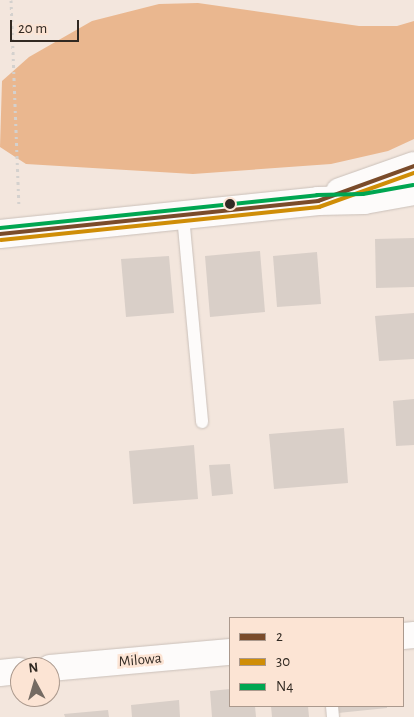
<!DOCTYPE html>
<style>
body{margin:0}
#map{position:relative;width:414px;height:717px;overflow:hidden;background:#f3e6dd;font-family:"Alegreya Sans",sans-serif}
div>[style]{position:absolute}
.forest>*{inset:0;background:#eab78f}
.building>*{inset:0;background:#d9cfc8}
.path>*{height:3px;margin-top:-1.5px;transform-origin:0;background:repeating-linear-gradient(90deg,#d4d1ce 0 2.5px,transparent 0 6.5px)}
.roads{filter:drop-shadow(0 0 1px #cac0b9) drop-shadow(0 0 1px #cac0b9)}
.lane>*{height:12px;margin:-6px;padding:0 6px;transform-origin:6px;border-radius:6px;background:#fdfbfa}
.street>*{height:26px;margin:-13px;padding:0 13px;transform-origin:13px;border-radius:13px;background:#fdfbfa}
.secondary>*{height:28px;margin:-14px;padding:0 14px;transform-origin:14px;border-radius:14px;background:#fdfbfa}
.bus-1>*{height:4px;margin:-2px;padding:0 2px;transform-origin:2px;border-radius:2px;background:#7a4b2a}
.bus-2>*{height:4px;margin:-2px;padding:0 2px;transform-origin:2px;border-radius:2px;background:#cf8d07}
.bus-3>*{height:4px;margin:-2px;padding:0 2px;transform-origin:2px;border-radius:2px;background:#00a651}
.dots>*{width:14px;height:14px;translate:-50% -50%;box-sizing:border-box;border:2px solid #fce4d4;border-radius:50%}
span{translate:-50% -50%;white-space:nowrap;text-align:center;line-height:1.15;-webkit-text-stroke:5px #fce4d4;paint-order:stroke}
.street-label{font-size:15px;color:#312922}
.legend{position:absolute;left:229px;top:617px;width:175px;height:90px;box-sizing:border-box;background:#fce4d4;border:1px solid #ab998d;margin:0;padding:6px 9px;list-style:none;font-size:15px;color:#312922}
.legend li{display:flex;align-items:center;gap:10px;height:25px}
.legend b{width:25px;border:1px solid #ab998d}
.north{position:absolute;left:10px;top:657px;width:50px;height:50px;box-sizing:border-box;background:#fce4d4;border:1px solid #ab998d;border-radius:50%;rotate:354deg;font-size:14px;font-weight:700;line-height:20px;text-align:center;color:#312922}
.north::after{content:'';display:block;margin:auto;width:18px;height:22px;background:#756b63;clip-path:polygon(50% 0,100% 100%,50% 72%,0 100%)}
.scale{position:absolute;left:10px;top:20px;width:69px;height:22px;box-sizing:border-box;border:2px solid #312922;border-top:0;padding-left:6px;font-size:15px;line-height:18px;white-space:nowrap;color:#312922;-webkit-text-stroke:4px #fce4d4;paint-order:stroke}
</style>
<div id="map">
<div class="forest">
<i style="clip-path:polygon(198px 3px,359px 26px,397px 26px,414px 21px,414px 139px,388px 151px,331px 164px,193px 174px,26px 164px,0 147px,2px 81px,29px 57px,92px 21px,159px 4px)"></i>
</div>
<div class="building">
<i style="clip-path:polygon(414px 238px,414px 287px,376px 288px,375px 239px)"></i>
<i style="clip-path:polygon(260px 251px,265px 312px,210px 317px,205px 256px)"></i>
<i style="clip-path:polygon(317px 252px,321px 304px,277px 307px,273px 256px)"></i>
<i style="clip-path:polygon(169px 256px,174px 313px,126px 317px,121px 259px)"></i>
<i style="clip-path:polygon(414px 313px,414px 359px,379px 361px,375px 316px)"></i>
<i style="clip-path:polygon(414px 399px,414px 445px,396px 446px,393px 401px)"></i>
<i style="clip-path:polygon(344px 428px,348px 483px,274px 489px,269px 434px)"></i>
<i style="clip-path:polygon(194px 445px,198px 499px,133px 504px,129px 451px)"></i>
<i style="clip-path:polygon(230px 464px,233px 494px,212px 496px,209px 465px)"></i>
<i style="clip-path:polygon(230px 689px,230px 706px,255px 706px,256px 717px,212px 717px,210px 691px)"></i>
<i style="clip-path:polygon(179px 700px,180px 717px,132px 717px,131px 705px)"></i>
<i style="clip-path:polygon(271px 706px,308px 706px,309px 717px,272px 717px)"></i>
<i style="clip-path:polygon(338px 706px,387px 706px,387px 708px,338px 713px)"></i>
<i style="clip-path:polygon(108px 710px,109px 717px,65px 717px,64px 714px)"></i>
</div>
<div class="path">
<i style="left:11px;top:0;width:207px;rotate:87.8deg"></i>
</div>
<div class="roads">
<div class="lane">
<i style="left:183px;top:216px;width:207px;rotate:84.7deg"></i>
<i style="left:332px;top:706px;width:11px;rotate:85deg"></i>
</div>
<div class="street">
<i style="left:403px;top:636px;width:11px;rotate:-5deg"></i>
<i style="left:50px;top:668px;width:181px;rotate:-5.1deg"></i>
<i style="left:0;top:673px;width:20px;rotate:-6deg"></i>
</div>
<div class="secondary">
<i style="left:340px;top:192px;width:78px;rotate:-19.4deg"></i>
<i style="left:0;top:234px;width:320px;rotate:-5.9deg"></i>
<i style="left:318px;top:201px;width:46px;rotate:-1.2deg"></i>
<i style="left:364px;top:200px;width:51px;rotate:-10.2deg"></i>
</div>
</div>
<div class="bus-1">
<i style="left:0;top:234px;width:320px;rotate:-5.9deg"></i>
<i style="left:318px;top:201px;width:102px;rotate:-20deg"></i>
</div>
<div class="bus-2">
<i style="left:1px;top:240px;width:320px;rotate:-5.9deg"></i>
<i style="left:319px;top:207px;width:101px;rotate:-19.7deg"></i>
</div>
<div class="bus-3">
<i style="left:0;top:228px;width:319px;rotate:-5.9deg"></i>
<i style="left:317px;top:195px;width:46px;rotate:-1.2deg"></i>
<i style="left:363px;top:194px;width:51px;rotate:-10.2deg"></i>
</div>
<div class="dots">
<i style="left:230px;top:204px;background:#312922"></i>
</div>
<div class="street-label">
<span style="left:140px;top:660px;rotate:-5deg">Milowa</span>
</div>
<ul class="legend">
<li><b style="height:6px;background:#7a4b2a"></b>2</li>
<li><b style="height:6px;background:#cf8d07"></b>30</li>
<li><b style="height:6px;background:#00a651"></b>N4</li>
</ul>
<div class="north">N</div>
<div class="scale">20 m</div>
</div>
